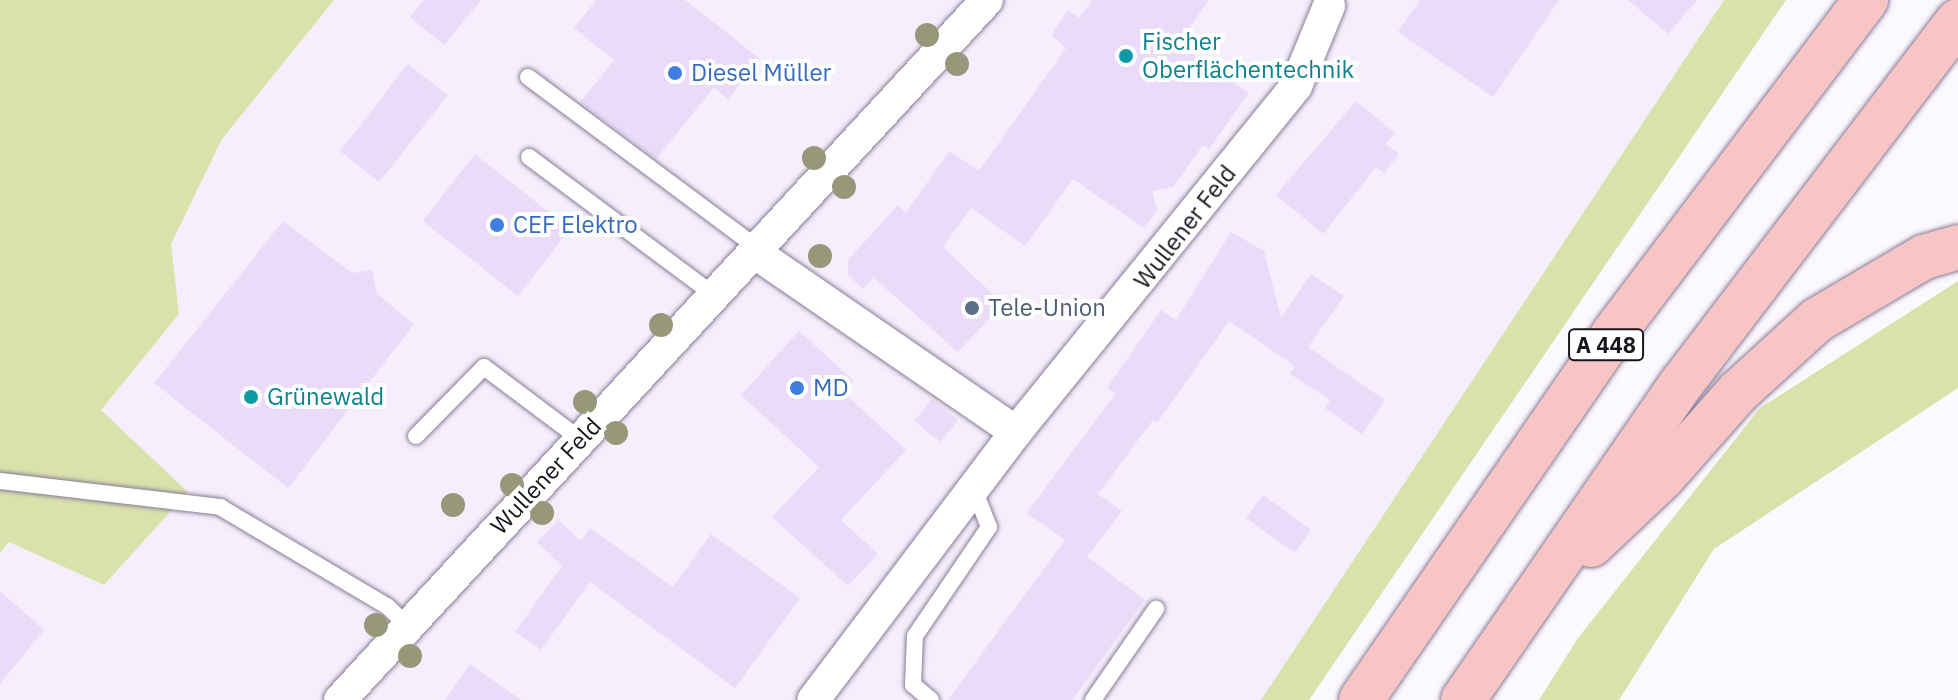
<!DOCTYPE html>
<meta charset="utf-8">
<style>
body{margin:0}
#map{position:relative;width:1958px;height:700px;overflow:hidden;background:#fbf8fe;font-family:"IBM Plex Sans",sans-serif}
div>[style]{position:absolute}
.built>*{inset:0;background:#f5eefc}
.green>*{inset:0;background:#dae2ac}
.building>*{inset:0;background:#eadcf9}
.roads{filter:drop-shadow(0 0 2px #897c96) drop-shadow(0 0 2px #897c96)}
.lane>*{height:16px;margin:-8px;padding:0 8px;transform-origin:8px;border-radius:8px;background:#fff}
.street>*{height:32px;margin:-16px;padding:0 16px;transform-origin:16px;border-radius:16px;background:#fff}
.highway>*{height:44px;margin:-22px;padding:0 22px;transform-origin:22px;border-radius:22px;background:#f8c5c7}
.trees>*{width:24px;height:24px;margin:-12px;border-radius:50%;background:#979879}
.dots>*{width:22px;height:22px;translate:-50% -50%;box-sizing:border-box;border:4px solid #fff;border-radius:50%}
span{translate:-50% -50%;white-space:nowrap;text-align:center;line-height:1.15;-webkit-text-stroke:8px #fff;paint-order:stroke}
.shield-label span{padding:2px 6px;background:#fff;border:2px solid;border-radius:6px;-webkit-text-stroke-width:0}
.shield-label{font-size:22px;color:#1a151e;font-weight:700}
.culture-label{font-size:24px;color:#0d838f}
.left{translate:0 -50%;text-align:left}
.shop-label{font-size:24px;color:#366cbe}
.street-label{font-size:24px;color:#1a151e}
.service-label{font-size:24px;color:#4e5e75}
</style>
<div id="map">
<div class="built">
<i style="clip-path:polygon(334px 0,1724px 0,1262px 700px,0 700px,0 553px,9px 541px,104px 585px,188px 492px,101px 410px,179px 314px,171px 244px,222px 139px)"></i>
</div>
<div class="green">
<i style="clip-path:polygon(0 0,334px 0,222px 139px,171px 244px,179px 314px,101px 410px,188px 492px,104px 585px,9px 542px,0 553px)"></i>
<i style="clip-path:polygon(1724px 0,1786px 0,1309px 700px,1261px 700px)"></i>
<i style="clip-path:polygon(1958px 281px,1958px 388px,1714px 549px,1619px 700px,1539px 700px,1578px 638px,1760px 408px)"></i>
</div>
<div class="building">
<i style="clip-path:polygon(424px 0,481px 0,444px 45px,410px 17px)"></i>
<i style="clip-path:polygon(596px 0,685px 0,760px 59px,728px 99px,714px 87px,656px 159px,580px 102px,614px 60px,574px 28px)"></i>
<i style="clip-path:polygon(1092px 0,1209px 0,1178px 44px,1249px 93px,1209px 149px,1203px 145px,1173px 187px,1152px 191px,1157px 211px,1144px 228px,1073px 179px,1025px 246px,971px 208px,943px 247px,1003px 304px,958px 352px,874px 278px,863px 289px,848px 275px,848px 260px,898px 205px,906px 213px,949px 151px,979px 171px,1066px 48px,1051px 35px,1068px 10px,1079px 18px)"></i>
<i style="clip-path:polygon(1420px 0,1559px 0,1493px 97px,1398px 32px)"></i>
<i style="clip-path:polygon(1628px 0,1697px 0,1668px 34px)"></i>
<i style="clip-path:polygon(408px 64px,448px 95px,379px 182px,340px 151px)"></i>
<i style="clip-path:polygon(1356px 101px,1395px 133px,1386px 144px,1399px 154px,1384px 173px,1376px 167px,1323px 234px,1276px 195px)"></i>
<i style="clip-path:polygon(475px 154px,570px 229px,518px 296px,423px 221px)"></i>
<i style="clip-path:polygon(283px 221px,352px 273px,372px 270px,377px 294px,414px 324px,288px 488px,154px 383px)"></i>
<i style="clip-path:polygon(1231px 232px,1264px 251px,1281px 318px,1311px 274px,1344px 296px,1308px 347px,1385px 400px,1362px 434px,1325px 408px,1330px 400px,1290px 374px,1295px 366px,1229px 321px,1157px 423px,1153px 420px,1098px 494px,1122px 511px,1087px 557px,1145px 600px,1072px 700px,948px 700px,1065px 540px,1027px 513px,1115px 394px,1107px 388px,1161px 310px,1176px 320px)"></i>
<i style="clip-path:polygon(799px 331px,854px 381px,843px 392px,906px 450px,841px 520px,878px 554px,848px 586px,772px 517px,819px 467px,741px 395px)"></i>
<i style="clip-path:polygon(932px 399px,958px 420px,940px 442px,914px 421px)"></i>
<i style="clip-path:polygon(1263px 495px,1311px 530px,1295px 553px,1246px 518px)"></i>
<i style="clip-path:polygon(558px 520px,581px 541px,590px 528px,673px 587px,711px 534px,800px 598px,735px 688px,590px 582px,541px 650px,515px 632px,562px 566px,537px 542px)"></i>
<i style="clip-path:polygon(0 591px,44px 630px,0 684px)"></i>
<i style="clip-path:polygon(470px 664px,521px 700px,445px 700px)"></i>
</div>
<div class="roads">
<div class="lane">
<i style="left:528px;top:77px;width:286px;rotate:36.7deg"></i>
<i style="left:529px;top:157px;width:231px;rotate:36.7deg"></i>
<i style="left:416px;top:436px;width:97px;rotate:-45.4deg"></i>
<i style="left:484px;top:367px;width:120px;rotate:36.9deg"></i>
<i style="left:0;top:481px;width:222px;rotate:6.7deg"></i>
<i style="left:220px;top:507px;width:194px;rotate:30.7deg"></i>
<i style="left:387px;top:606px;width:29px;rotate:44deg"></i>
<i style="left:931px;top:700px;width:23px;rotate:-140deg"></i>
<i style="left:913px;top:685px;width:49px;rotate:-87.7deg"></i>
<i style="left:915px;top:636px;width:132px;rotate:-55.8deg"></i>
<i style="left:989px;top:527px;width:41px;rotate:-111.5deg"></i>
<i style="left:1093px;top:700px;width:111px;rotate:-55.3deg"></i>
</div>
<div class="street">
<i style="left:754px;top:252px;width:318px;rotate:34.5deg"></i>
<i style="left:1016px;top:432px;width:336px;rotate:127.1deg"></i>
<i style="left:1016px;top:432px;width:445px;rotate:-51deg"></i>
<i style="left:1296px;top:86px;width:87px;rotate:-67.6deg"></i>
<i style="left:340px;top:700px;width:953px;rotate:-47.25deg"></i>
</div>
<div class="highway">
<i style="left:1591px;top:545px;width:99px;rotate:-43.4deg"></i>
<i style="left:1663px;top:477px;width:112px;rotate:-48.6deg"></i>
<i style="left:1737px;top:393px;width:108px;rotate:-42.4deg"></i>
<i style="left:1817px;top:320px;width:124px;rotate:-30.5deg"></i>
<i style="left:1924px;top:257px;width:35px;rotate:-16deg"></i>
<i style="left:1361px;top:700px;width:446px;rotate:-55.4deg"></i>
<i style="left:1614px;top:333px;width:418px;rotate:-52.9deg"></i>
<i style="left:1463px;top:700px;width:385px;rotate:-55.4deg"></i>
<i style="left:1682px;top:383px;width:455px;rotate:-52.7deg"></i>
</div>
</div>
<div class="trees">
<i style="left:927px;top:35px"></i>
<i style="left:957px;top:64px"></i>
<i style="left:814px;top:158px"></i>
<i style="left:844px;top:187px"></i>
<i style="left:820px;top:256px"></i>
<i style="left:661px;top:325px"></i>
<i style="left:585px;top:402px"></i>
<i style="left:616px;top:433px"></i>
<i style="left:512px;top:485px"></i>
<i style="left:453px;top:505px"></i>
<i style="left:542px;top:513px"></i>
<i style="left:376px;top:625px"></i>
<i style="left:410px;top:656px"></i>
</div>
<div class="dots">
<i style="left:1126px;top:56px;background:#0f9aa8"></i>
<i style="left:675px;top:73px;background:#3f7fe0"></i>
<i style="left:497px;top:225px;background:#3f7fe0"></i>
<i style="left:972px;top:308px;background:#5c6f8a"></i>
<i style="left:797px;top:388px;background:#3f7fe0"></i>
<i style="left:251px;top:397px;background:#0f9aa8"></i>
</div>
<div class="shield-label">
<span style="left:1606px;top:345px">A 448</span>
</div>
<div class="culture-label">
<span class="left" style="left:1142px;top:56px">Fischer<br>Oberflächentechnik</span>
<span class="left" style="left:267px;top:397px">Grünewald</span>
</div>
<div class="shop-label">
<span class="left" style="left:691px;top:73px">Diesel Müller</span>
<span class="left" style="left:513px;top:225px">CEF Elektro</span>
<span class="left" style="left:813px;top:388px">MD</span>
</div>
<div class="street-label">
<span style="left:1185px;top:227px;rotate:-52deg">Wullener Feld</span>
<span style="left:546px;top:476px;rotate:-47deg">Wullener Feld</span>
</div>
<div class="service-label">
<span class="left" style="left:988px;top:308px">Tele-Union</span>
</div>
</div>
